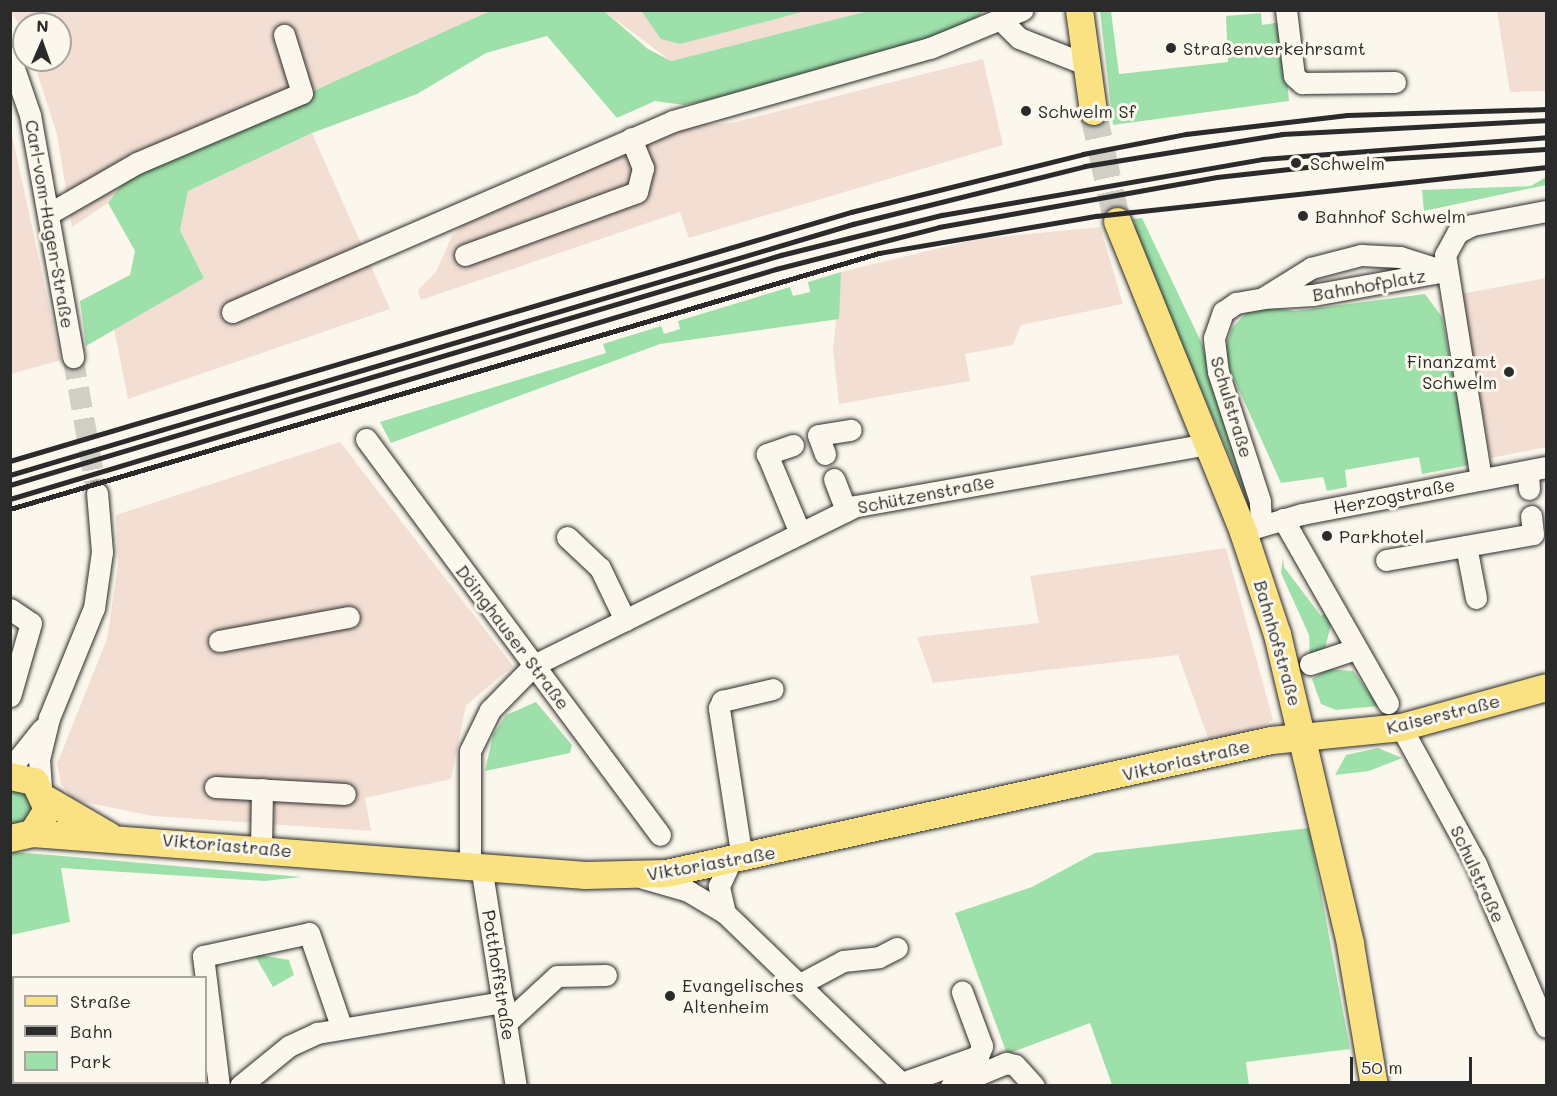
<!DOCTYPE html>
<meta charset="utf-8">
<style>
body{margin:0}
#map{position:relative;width:1557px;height:1096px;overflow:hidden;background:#fbf7ec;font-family:Mali,sans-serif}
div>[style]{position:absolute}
.built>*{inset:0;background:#f2ded3}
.green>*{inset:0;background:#9ee0aa}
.minor-tunnel>*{height:21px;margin-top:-10.5px;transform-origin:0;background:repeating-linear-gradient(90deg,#d1cec5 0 21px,transparent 0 31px)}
.major-tunnel>*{height:27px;margin-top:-13.5px;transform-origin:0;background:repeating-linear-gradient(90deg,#d1cec5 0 27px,transparent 0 41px)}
.roads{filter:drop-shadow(0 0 2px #2b2b2b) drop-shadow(0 0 2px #2b2b2b)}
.minor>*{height:21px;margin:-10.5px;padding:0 10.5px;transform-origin:10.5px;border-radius:10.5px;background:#fbf7ec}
.major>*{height:27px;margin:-13.5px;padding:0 13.5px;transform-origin:13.5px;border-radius:13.5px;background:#fae181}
.rail>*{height:4.5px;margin:-2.25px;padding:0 2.25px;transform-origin:2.25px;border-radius:2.25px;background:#2b2b2b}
.dots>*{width:16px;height:16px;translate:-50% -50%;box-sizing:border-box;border:3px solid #fbf7ec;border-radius:50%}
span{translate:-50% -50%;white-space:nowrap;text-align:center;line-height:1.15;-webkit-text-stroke:6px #fbf7ec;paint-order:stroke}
.poi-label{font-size:18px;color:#2b2b2b}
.left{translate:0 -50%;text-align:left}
.right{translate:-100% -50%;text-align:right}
.street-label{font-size:18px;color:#2b2b2b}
.frame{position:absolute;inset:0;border:12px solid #2b2b2b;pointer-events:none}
.legend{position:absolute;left:12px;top:976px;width:195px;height:108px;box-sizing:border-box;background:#fbf7ec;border:2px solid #a8a59f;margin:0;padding:8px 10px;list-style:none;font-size:18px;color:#2b2b2b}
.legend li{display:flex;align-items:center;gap:12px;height:30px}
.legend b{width:30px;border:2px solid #a8a59f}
.north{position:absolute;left:12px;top:12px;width:60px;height:60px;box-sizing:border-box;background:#fbf7ec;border:2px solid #a8a59f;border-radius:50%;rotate:2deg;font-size:16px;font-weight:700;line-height:24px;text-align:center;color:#2b2b2b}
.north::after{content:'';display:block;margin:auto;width:21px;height:27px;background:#2b2b2b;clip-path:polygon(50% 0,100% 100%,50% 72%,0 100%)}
.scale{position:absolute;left:1350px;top:1057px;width:122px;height:27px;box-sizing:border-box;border:3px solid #2b2b2b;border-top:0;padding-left:8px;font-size:18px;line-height:21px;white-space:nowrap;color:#2b2b2b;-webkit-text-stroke:4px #fbf7ec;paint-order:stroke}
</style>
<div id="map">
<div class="built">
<i style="clip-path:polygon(11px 11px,490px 11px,120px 187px,108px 203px,72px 227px,57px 134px,33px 60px,60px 60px,60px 24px,24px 24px,24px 34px)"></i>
<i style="clip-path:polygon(604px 11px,868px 11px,671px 61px)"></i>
<i style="clip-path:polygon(1497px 11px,1546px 11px,1546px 91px,1510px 92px)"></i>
<i style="clip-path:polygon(983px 59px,1003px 145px,689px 238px,680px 212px,421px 300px,418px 290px,436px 272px,452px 236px,466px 222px,678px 128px,736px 122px)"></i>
<i style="clip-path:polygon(10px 126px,61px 360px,11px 374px,10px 374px)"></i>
<i style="clip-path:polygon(312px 133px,390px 309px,128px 399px,114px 329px,204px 278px,180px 230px,188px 191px)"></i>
<i style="clip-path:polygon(1100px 227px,1123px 304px,1021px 325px,1013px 345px,965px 354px,970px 381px,839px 404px,833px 350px,841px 272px,977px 239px)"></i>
<i style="clip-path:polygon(1546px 278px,1546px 447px,1491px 458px,1461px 294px)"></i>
<i style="clip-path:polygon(340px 442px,513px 666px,466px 705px,451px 779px,365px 798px,371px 831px,153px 816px,74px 800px,61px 784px,57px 764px,107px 639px,118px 566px,116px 515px)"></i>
<i style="clip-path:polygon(1226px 548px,1273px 720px,1257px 729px,1209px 740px,1178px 655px,933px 683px,917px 637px,1039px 623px,1030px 576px)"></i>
</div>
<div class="green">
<i style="clip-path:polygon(490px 11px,604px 11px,648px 49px,671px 61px,868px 11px,984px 11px,968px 27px,758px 90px,684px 105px,655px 101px,617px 118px,547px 36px,486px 53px,417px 94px,312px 133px,188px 191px,180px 230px,204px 278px,86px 346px,80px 301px,130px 275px,135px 251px,108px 203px,120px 187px,146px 167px)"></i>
<i style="clip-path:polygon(806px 11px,680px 44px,661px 39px,642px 12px)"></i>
<i style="clip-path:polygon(1100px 11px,1111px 11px,1119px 74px,1228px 62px,1226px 16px,1261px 13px,1262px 25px,1282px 22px,1289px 101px,1113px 125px)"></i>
<i style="clip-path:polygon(1546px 177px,1546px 185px,1424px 211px,1422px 190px,1531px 186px)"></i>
<i style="clip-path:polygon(1142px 218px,1203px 346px,1249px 486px,1247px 497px,1138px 242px,1133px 219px)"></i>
<i style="clip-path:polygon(841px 272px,839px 319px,660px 344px,391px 443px,380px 422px,606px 353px,603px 344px,661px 326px,664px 334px,680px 329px,678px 321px,790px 287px,793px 296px,810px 292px,808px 282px)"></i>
<i style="clip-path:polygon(1425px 294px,1442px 317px,1470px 465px,1422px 474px,1419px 457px,1345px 470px,1347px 487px,1327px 491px,1323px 477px,1281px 483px,1229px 368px,1226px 347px,1232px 328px,1248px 311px,1262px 306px,1295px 311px)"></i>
<i style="clip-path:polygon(1283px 558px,1284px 567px,1321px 616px,1328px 611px,1332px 621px,1325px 648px,1310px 656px,1309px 635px,1281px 573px)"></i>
<i style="clip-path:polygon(1328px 669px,1353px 671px,1379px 706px,1336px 710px,1321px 704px,1312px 679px)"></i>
<i style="clip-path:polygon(536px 702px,572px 745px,570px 753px,485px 771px,493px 735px,506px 715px)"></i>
<i style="clip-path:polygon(1378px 748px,1402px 758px,1369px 771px,1335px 775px,1346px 755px)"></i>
<i style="clip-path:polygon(11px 786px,21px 786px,36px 801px,31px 823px,11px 829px)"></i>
<i style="clip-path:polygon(1309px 828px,1350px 1049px,1246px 1062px,1249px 1086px,1112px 1085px,1090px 1023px,1007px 1054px,955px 913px,1032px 887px,1095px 853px)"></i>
<i style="clip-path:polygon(11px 852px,51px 855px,302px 877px,264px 881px,61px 868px,70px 922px,11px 935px)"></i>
<i style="clip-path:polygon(254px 954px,289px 960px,294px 975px,273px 987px)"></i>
</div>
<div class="minor-tunnel">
<i style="left:73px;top:357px;width:138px;rotate:80deg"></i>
</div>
<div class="major-tunnel">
<i style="left:1093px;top:111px;width:113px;rotate:77.7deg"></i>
</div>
<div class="roads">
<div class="minor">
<i style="left:1286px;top:10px;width:66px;rotate:83.1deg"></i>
<i style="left:1294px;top:76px;width:11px;rotate:41deg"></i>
<i style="left:1302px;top:83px;width:93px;rotate:-0.6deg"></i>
<i style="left:1000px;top:19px;width:27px;rotate:45deg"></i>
<i style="left:1019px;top:38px;width:71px;rotate:21.5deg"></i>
<i style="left:10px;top:57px;width:61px;rotate:71deg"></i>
<i style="left:30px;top:115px;width:246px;rotate:79.9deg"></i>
<i style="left:50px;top:213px;width:100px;rotate:-29.9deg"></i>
<i style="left:137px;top:163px;width:179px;rotate:-23deg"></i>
<i style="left:302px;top:93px;width:61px;rotate:-107.2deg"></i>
<i style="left:465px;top:255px;width:183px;rotate:-20.1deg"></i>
<i style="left:637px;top:192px;width:25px;rotate:-76deg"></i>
<i style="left:643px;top:168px;width:32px;rotate:-112deg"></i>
<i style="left:1263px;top:298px;width:57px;rotate:-32deg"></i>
<i style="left:1311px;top:268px;width:52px;rotate:-14.6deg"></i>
<i style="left:1361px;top:255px;width:39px;rotate:3deg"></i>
<i style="left:1400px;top:257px;width:43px;rotate:17.6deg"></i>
<i style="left:232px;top:312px;width:481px;rotate:-23.4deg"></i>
<i style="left:673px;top:121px;width:267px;rotate:-15.9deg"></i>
<i style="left:930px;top:48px;width:100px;rotate:-22.4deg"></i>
<i style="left:366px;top:439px;width:493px;rotate:53.4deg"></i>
<i style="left:793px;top:445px;width:28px;rotate:161deg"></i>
<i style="left:767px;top:454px;width:86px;rotate:67.3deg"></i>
<i style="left:825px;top:454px;width:20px;rotate:-110deg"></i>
<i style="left:818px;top:435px;width:33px;rotate:-9deg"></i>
<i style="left:1528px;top:471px;width:18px;rotate:87deg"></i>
<i style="left:834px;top:479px;width:34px;rotate:69deg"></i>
<i style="left:1481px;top:479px;width:227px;rotate:-99.1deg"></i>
<i style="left:1445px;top:255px;width:25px;rotate:-61deg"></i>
<i style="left:1457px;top:233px;width:17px;rotate:-28deg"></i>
<i style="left:1472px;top:225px;width:75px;rotate:-10.7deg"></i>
<i style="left:1283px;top:519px;width:212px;rotate:60.3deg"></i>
<i style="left:1251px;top:529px;width:53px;rotate:-16.4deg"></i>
<i style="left:1302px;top:514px;width:248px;rotate:-10.9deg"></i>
<i style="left:1243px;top:532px;width:20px;rotate:-27deg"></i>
<i style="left:1261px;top:523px;width:22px;rotate:-93deg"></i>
<i style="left:1260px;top:501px;width:136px;rotate:-108deg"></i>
<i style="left:1218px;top:372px;width:34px;rotate:-97deg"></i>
<i style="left:1214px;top:338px;width:28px;rotate:-71deg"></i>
<i style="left:1223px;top:312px;width:16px;rotate:-35deg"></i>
<i style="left:1236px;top:303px;width:27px;rotate:-10deg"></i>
<i style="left:1263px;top:298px;width:50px;rotate:-3.4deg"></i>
<i style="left:1313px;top:295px;width:134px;rotate:-10.3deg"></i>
<i style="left:567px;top:537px;width:45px;rotate:43.2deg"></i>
<i style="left:600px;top:568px;width:58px;rotate:64.3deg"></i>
<i style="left:1466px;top:546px;width:53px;rotate:79.1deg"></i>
<i style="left:1386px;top:560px;width:149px;rotate:-10deg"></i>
<i style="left:1533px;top:534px;width:18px;rotate:-96deg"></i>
<i style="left:10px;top:609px;width:25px;rotate:34deg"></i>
<i style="left:31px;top:623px;width:76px;rotate:106deg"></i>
<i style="left:219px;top:641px;width:132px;rotate:-10.5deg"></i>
<i style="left:1310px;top:664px;width:47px;rotate:-18.4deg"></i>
<i style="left:1401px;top:727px;width:156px;rotate:61.3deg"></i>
<i style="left:1476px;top:864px;width:177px;rotate:66.8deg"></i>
<i style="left:10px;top:769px;width:51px;rotate:-51.3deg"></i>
<i style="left:215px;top:787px;width:130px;rotate:3.1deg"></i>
<i style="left:41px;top:788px;width:29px;rotate:-94deg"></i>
<i style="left:39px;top:759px;width:42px;rotate:-76.3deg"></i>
<i style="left:49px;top:718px;width:119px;rotate:-67.8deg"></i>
<i style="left:94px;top:608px;width:57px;rotate:-81.9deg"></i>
<i style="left:102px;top:552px;width:59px;rotate:-94.8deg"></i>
<i style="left:261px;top:848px;width:59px;rotate:-89deg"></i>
<i style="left:742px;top:859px;width:153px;rotate:-98.7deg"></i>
<i style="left:719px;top:708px;width:8px;rotate:-67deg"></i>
<i style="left:722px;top:701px;width:52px;rotate:-13.2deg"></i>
<i style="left:470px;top:865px;width:114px;rotate:-90deg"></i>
<i style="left:470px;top:751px;width:46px;rotate:-64deg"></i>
<i style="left:490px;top:710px;width:63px;rotate:-45.6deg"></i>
<i style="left:534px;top:665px;width:359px;rotate:-26.3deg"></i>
<i style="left:856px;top:506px;width:356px;rotate:-10deg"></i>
<i style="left:481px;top:866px;width:223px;rotate:81deg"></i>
<i style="left:643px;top:878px;width:47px;rotate:16.1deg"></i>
<i style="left:688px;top:891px;width:43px;rotate:30.7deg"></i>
<i style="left:725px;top:913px;width:249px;rotate:44deg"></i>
<i style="left:725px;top:913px;width:28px;rotate:-103deg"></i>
<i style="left:719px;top:886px;width:26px;rotate:-65deg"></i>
<i style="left:800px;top:984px;width:49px;rotate:-28.1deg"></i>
<i style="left:843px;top:961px;width:36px;rotate:-6deg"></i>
<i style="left:879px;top:957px;width:20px;rotate:-27deg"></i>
<i style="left:506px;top:1023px;width:69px;rotate:-42.7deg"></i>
<i style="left:557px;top:976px;width:49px;rotate:-1.2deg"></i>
<i style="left:902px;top:1083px;width:81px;rotate:-19.6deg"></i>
<i style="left:978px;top:1056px;width:11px;rotate:-68deg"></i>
<i style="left:982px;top:1046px;width:58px;rotate:-110.3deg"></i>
<i style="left:219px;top:1086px;width:131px;rotate:-97deg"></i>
<i style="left:203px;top:956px;width:108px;rotate:-12.2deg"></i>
<i style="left:309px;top:933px;width:98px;rotate:71deg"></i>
<i style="left:240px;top:1086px;width:63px;rotate:-39.2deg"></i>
<i style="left:289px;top:1046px;width:31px;rotate:-25deg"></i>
<i style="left:317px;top:1033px;width:189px;rotate:-9.5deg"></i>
<i style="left:951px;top:1086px;width:60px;rotate:-22.7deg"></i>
<i style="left:1006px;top:1063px;width:9px;rotate:13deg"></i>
<i style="left:1015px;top:1065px;width:28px;rotate:48deg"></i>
</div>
<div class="major">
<i style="left:1079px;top:10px;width:102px;rotate:82.1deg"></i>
<i style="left:1117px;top:221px;width:336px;rotate:67.9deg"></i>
<i style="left:1243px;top:532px;width:108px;rotate:71.6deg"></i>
<i style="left:1277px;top:634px;width:318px;rotate:76.7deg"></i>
<i style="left:1350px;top:944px;width:144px;rotate:80.4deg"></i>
<i style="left:10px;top:776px;width:25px;rotate:12deg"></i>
<i style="left:34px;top:781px;width:31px;rotate:65deg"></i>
<i style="left:47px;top:809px;width:28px;rotate:122deg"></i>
<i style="left:32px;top:833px;width:23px;rotate:167deg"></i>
<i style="left:46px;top:799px;width:72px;rotate:30.1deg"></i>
<i style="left:32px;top:833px;width:555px;rotate:4.34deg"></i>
<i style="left:585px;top:875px;width:81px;rotate:-1.4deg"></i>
<i style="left:666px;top:873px;width:619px;rotate:-12.4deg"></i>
<i style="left:1271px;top:740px;width:131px;rotate:-5.7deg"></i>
<i style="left:1401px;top:727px;width:150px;rotate:-15.4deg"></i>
</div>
</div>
<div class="rail">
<i style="left:10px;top:461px;width:877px;rotate:-16.49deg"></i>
<i style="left:851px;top:212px;width:239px;rotate:-14deg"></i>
<i style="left:1083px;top:154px;width:105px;rotate:-11deg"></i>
<i style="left:1186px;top:134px;width:162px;rotate:-6.7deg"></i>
<i style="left:1347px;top:115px;width:199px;rotate:-1.7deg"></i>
<i style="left:10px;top:475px;width:880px;rotate:-16.58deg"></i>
<i style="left:853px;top:224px;width:239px;rotate:-14deg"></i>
<i style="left:1085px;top:166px;width:200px;rotate:-9.2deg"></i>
<i style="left:1282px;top:134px;width:264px;rotate:-3deg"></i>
<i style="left:10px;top:485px;width:805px;rotate:-16.61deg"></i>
<i style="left:781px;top:255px;width:166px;rotate:-14deg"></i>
<i style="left:942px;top:215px;width:326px;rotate:-9.9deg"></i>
<i style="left:1263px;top:159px;width:284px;rotate:-4.4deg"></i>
<i style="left:10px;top:499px;width:800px;rotate:-16.71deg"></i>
<i style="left:776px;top:269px;width:168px;rotate:-14.4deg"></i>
<i style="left:939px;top:227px;width:282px;rotate:-10.2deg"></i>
<i style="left:1217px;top:177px;width:163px;rotate:-6.3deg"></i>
<i style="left:1379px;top:159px;width:167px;rotate:-3.4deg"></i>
<i style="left:10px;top:509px;width:906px;rotate:-16.41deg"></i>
<i style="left:879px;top:253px;width:220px;rotate:-9.7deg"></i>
<i style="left:1096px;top:216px;width:453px;rotate:-6.2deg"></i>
</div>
<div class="dots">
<i style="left:1171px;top:48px;background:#2b2b2b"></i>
<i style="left:1026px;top:111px;background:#2b2b2b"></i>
<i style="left:1296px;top:163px;background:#2b2b2b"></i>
<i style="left:1303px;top:216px;background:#2b2b2b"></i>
<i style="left:1509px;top:372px;background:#2b2b2b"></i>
<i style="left:1327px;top:536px;background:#2b2b2b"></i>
<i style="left:670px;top:996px;background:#2b2b2b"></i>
</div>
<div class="poi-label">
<span class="left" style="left:1183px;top:48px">Straßenverkehrsamt</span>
<span class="left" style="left:1038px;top:111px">Schwelm Sf</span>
<span class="left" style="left:1310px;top:163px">Schwelm</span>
<span class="left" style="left:1315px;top:216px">Bahnhof Schwelm</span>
<span class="right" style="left:1497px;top:372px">Finanzamt<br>Schwelm</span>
<span class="left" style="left:1339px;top:536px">Parkhotel</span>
<span class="left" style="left:682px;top:996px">Evangelisches<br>Altenheim</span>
</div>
<div class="street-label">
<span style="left:50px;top:224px;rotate:80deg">Carl-vom-Hagen-Straße</span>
<span style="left:1369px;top:285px;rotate:-10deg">Bahnhofplatz</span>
<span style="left:1232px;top:407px;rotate:73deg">Schulstraße</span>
<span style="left:926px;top:494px;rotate:-11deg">Schützenstraße</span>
<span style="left:1394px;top:496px;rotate:-11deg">Herzogstraße</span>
<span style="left:513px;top:637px;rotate:53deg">Döinghauser Straße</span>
<span style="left:1278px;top:643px;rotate:74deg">Bahnhofstraße</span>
<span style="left:1443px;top:714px;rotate:-14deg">Kaiserstraße</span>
<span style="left:1186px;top:760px;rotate:-13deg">Viktoriastraße</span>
<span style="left:227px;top:845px;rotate:5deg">Viktoriastraße</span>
<span style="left:711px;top:863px;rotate:-10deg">Viktoriastraße</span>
<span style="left:1478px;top:874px;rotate:65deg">Schulstraße</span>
<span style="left:499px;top:975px;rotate:81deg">Potthoffstraße</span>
</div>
<div class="frame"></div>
<ul class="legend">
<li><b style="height:8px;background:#fae181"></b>Straße</li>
<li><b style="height:8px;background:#2b2b2b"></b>Bahn</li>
<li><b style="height:16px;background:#9ee0aa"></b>Park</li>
</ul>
<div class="north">N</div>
<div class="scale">50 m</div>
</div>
